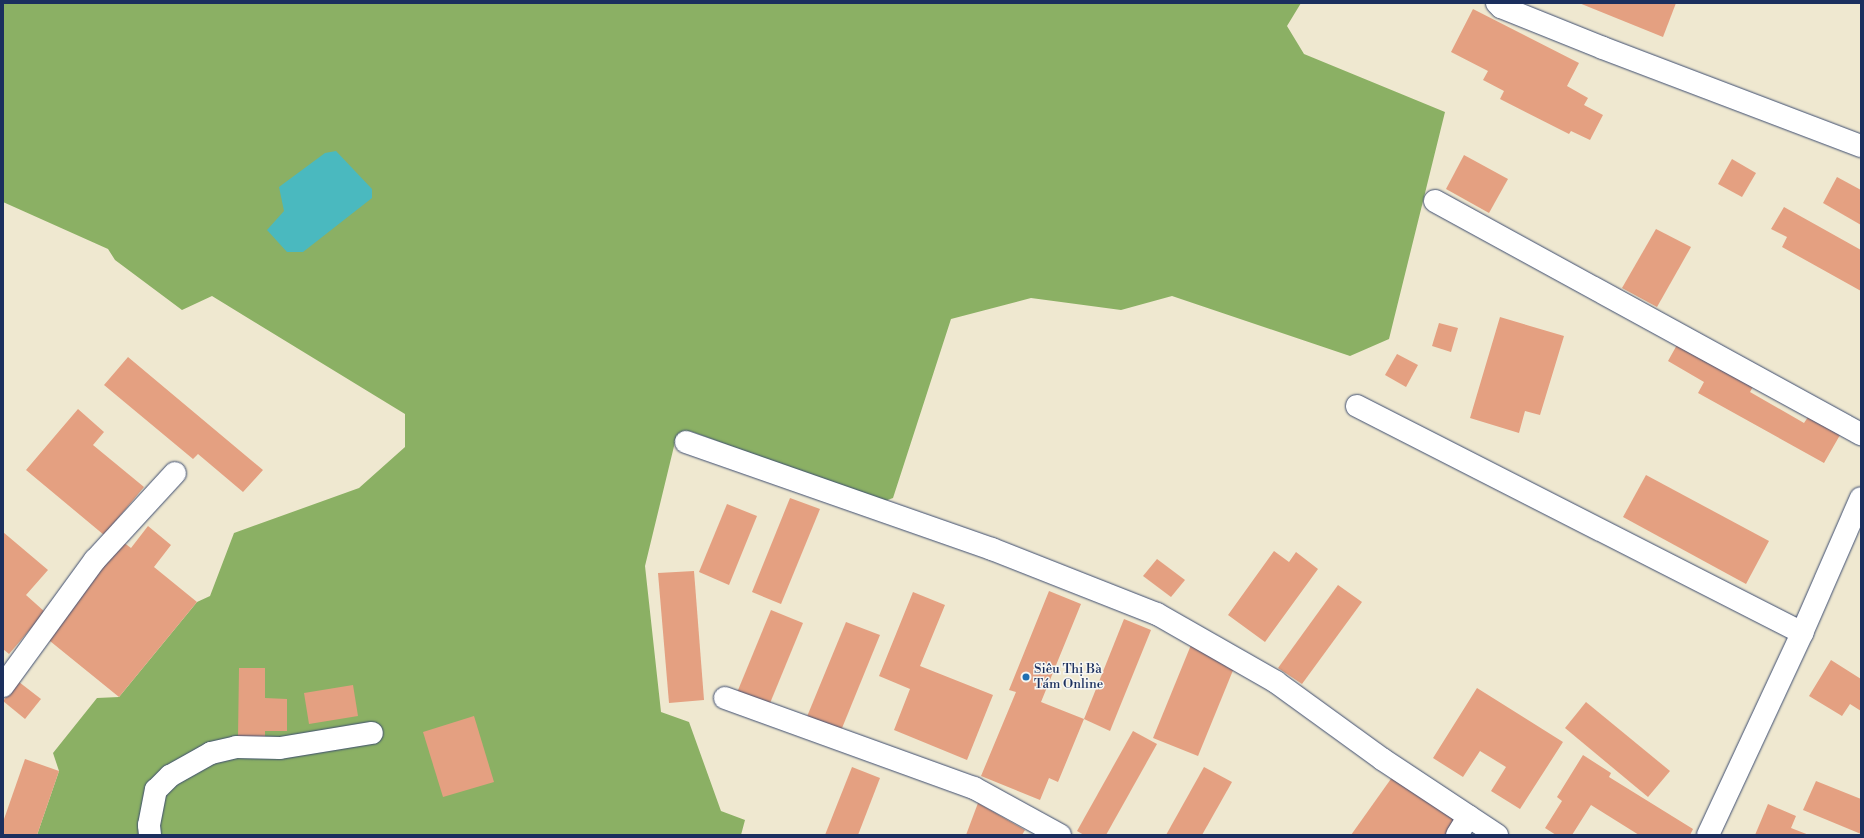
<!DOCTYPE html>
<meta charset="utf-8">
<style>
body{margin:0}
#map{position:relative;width:1864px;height:838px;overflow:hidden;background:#efe8d0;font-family:"Libre Bodoni",serif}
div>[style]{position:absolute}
.forest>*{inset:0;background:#8bb064}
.water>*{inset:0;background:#4ab9bf}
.building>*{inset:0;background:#e4a081}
.roads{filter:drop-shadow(0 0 1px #3b4b6f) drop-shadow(0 0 1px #3b4b6f)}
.minor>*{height:22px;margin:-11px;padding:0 11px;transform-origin:11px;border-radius:11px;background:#fff}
.dots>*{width:11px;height:11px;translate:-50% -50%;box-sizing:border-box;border:2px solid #f6f6f2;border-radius:50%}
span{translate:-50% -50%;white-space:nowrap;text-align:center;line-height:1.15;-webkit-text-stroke:3px #f6f6f2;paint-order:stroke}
.poi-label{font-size:13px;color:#1b2f5e}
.left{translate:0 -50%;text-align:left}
.frame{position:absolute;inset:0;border:4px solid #1b2f5e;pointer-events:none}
</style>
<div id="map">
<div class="forest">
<i style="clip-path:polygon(3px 3px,1301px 3px,1287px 26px,1304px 54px,1445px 112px,1389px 339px,1350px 356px,1172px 296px,1121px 310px,1031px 298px,951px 319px,893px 498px,882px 502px,690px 431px,676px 438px,645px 566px,661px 712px,689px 722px,721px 811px,745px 820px,741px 835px,37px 835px,59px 771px,53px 753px,97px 698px,119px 697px,197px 602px,210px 596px,234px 533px,359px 488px,405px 447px,405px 414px,212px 296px,182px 310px,115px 260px,108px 249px,3px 202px)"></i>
</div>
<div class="water">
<i style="clip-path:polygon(336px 151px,372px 189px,372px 198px,303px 252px,287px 252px,267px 230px,284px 211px,279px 187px,325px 153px)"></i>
</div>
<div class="building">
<i style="clip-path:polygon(1579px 3px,1676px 3px,1663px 37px)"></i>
<i style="clip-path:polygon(1473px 9px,1579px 63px,1567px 86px,1588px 98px,1584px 105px,1603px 115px,1590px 140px,1571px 131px,1569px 134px,1500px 99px,1504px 91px,1483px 80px,1488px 71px,1451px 52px)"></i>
<i style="clip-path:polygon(1464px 155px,1508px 179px,1489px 213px,1446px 189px)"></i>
<i style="clip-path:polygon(1732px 159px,1756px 173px,1742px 197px,1718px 184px)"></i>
<i style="clip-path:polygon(1837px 177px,1861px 190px,1861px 225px,1823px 203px)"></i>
<i style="clip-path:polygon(1784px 207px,1861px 250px,1861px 291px,1782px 247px,1787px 237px,1771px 229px)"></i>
<i style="clip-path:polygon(1656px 229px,1691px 247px,1657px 307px,1622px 288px)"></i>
<i style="clip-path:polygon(1500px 317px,1564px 336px,1540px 415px,1525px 411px,1519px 433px,1470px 418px)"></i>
<i style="clip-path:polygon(1439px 323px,1458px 328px,1451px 352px,1432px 346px)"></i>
<i style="clip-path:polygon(1678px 343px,1754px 385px,1750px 392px,1804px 423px,1808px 417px,1840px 435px,1824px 463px,1698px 393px,1704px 382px,1668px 361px)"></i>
<i style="clip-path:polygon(1397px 354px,1418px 365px,1406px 387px,1385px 375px)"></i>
<i style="clip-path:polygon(128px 357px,263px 470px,243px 492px,198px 454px,193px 459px,104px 385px)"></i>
<i style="clip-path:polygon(78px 409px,104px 432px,93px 445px,144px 487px,104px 535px,26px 470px)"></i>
<i style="clip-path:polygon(1646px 475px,1769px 541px,1746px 584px,1623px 517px)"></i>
<i style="clip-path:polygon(790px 498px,820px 509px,781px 604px,752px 592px)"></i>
<i style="clip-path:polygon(727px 504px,757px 516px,729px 585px,699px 572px)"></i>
<i style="clip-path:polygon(148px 526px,171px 545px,154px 567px,197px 602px,119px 697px,45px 637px,123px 542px,131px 548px)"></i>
<i style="clip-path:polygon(3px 532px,48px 570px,26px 595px,45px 612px,9px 654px,3px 649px)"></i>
<i style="clip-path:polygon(1274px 551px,1289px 562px,1296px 552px,1318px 569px,1265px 642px,1228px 615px)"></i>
<i style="clip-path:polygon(1157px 559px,1185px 580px,1171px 597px,1143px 576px)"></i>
<i style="clip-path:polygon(694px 571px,704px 700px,669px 703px,658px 573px)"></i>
<i style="clip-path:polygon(1338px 585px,1362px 602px,1302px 684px,1278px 668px)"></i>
<i style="clip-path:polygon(1049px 591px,1081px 604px,1041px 702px,1084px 719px,1058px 782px,1049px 778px,1040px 800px,981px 776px,1016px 692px,1009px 690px)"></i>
<i style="clip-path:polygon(913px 592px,945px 605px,920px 666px,993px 695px,967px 760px,894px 730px,910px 689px,879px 676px)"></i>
<i style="clip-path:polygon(771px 610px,803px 623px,768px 708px,736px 695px)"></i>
<i style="clip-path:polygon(1124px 619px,1151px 630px,1110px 731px,1084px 719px)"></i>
<i style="clip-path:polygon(846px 622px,880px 635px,840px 733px,806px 719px)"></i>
<i style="clip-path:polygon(1191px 645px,1236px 663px,1198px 756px,1153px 738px)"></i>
<i style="clip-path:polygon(1831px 660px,1861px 679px,1861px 711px,1850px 704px,1842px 716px,1809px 696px)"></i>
<i style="clip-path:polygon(239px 668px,265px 668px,265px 698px,287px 699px,287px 731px,265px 731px,265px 737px,238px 737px)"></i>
<i style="clip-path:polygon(19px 682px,41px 699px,25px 719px,3px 701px)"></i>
<i style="clip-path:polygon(353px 685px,358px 716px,309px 724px,304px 693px)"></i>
<i style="clip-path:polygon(1477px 688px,1563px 742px,1520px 809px,1491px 791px,1506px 767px,1480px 751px,1463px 777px,1433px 758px)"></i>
<i style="clip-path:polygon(1586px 702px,1670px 771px,1648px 797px,1565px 728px)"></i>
<i style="clip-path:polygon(474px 716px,494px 782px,443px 797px,423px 732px)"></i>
<i style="clip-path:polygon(1133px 731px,1157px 744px,1106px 835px,1084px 835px,1077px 831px)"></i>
<i style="clip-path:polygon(1583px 755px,1611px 773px,1609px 777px,1693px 829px,1690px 835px,1639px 835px,1591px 805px,1572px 835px,1556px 835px,1545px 828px,1562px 801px,1557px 797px)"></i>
<i style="clip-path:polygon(25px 759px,59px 771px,37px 835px,3px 835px,3px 822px)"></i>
<i style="clip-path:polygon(852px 767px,880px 778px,858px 835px,825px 835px)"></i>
<i style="clip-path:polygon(1204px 767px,1232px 782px,1202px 835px,1166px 835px)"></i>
<i style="clip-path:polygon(1393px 776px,1460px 822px,1451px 835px,1351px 835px)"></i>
<i style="clip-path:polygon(1816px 781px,1861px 799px,1861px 834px,1803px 810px)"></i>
<i style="clip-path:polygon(978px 803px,1025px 830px,1022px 835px,966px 835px)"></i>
<i style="clip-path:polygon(1768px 804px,1796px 816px,1791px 828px,1809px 835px,1755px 835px)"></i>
</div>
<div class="roads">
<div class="minor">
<i style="left:1497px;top:3px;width:6px;rotate:45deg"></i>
<i style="left:1501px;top:7px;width:110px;rotate:21.9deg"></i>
<i style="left:1603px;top:48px;width:276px;rotate:20.8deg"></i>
<i style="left:1435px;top:201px;width:486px;rotate:28.7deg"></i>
<i style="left:1357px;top:406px;width:500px;rotate:27deg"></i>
<i style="left:686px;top:442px;width:324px;rotate:19.3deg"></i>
<i style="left:992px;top:549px;width:177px;rotate:21.5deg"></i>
<i style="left:1157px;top:614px;width:137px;rotate:29.7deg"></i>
<i style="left:1276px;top:682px;width:131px;rotate:36deg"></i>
<i style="left:1382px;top:759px;width:138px;rotate:33.5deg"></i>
<i style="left:3px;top:686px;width:156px;rotate:-53.9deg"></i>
<i style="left:95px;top:560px;width:118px;rotate:-47.4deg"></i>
<i style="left:725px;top:698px;width:265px;rotate:19.9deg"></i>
<i style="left:974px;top:788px;width:98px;rotate:28.7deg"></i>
<i style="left:150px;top:835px;width:10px;rotate:-96deg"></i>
<i style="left:149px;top:825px;width:36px;rotate:-79deg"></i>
<i style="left:156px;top:790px;width:20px;rotate:-45deg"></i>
<i style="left:170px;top:776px;width:47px;rotate:-29.3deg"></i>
<i style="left:211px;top:753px;width:26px;rotate:-13deg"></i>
<i style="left:236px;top:747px;width:44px;rotate:1.3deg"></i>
<i style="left:280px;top:748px;width:93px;rotate:-9.3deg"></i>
<i style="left:1457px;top:835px;width:22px;rotate:-58deg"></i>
<i style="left:1708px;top:835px;width:223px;rotate:-65deg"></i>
<i style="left:1802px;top:633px;width:147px;rotate:-66.4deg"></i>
</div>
</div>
<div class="dots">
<i style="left:1026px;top:677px;background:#1f6fb2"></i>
</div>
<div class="poi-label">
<span class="left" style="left:1034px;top:677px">Siêu Thị Bà<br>Tám Online</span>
</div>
<div class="frame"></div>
</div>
